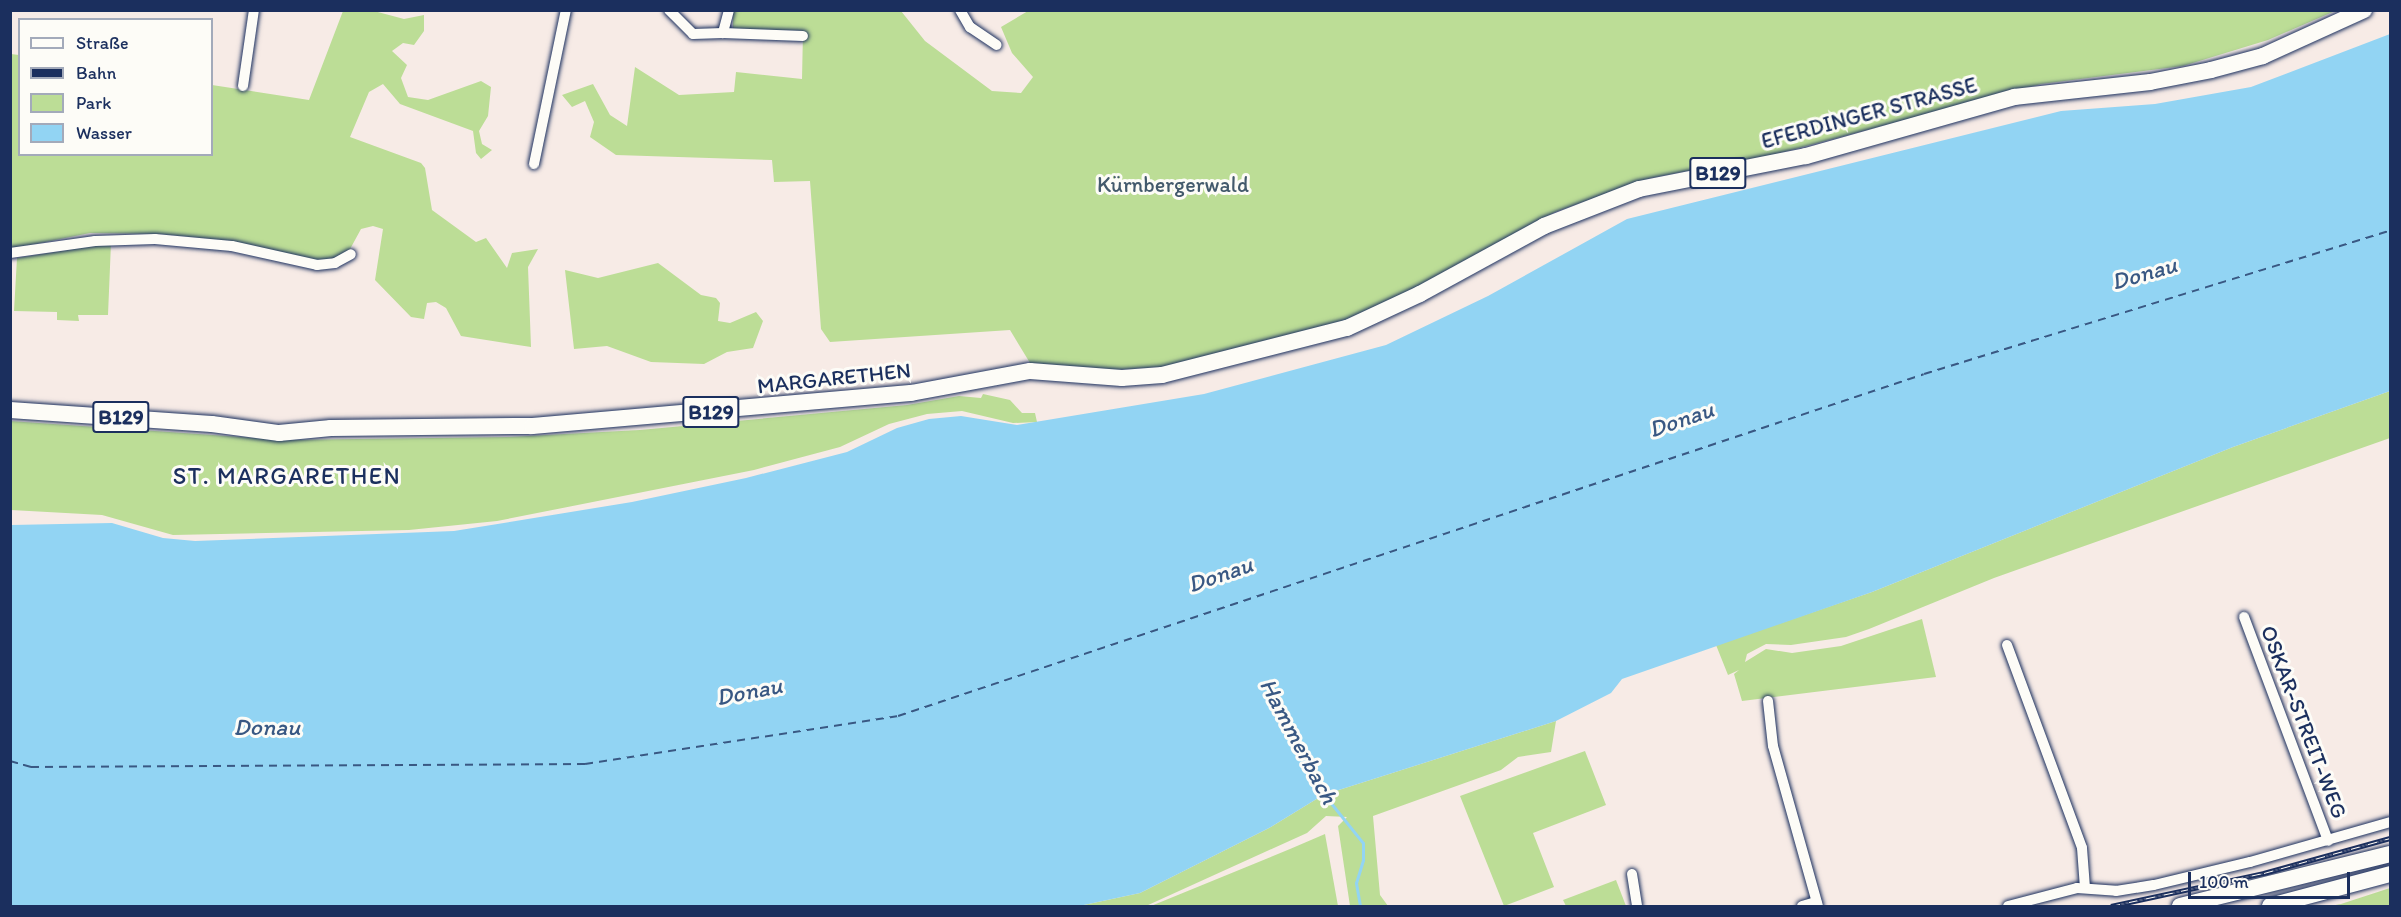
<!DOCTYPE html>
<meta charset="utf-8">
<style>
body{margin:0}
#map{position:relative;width:2401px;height:917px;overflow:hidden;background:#f7ebe6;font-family:Itim,sans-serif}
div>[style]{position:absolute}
.green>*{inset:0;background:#bcdd96}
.water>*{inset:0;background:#92d4f3}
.stream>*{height:3px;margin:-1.5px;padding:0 1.5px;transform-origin:1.5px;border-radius:1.5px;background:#92d4f3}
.ferry>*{height:1.5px;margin-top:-0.75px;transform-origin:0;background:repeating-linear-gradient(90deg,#395883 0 8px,transparent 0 14px)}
.roads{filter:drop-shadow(0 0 2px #1b2f5e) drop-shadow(0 0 2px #1b2f5e)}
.minor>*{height:10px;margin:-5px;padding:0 5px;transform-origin:5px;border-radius:5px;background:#fdfcf7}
.primary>*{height:16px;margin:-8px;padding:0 8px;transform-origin:8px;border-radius:8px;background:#fdfcf7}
.rail>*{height:5px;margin-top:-2.5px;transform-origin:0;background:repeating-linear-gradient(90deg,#fdfcf7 0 9px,#1b2f5e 0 18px);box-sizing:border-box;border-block:2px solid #1b2f5e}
span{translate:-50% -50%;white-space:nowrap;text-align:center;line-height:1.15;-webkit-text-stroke:6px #fdfcf7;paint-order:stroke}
.shield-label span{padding:2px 4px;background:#fdfcf7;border:2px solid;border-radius:4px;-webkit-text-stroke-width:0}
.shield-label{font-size:21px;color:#1b2f5e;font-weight:700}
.street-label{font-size:22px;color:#1b2f5e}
.park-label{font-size:22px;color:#435a6c}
.water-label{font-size:24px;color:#395883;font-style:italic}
.neighbourhood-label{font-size:24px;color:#1b2f5e;letter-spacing:1.5px}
.frame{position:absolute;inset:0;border:12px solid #1b2f5e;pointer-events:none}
.legend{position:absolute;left:18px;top:18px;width:195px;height:138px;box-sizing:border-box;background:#fdfcf7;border:2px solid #a3aaba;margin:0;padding:8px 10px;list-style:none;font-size:18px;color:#1b2f5e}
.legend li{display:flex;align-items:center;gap:12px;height:30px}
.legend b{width:30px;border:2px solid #a3aaba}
.scale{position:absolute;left:2188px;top:872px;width:162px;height:27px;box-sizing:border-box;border:3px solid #1b2f5e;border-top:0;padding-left:8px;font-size:18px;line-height:21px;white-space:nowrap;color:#1b2f5e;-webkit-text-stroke:4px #fdfcf7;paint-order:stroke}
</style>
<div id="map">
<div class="green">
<i style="clip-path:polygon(733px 10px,901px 11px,925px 41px,992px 91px,1021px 93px,1033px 77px,1012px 53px,1001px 27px,1028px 11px,2335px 11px,2268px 40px,2183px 66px,2041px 84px,1776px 154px,1651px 178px,1555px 212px,1429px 285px,1318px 331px,1163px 367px,1116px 370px,1030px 363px,1010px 330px,830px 342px,821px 329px,810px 181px,774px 182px,772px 160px,616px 155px,590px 137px,594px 122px,585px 101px,572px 107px,562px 95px,593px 84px,610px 115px,627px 126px,635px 67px,679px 95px,734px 92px,736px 72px,802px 79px,803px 31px,733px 29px)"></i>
<i style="clip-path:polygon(343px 11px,374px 11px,404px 19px,424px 15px,424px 31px,414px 45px,403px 43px,392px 51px,407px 65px,401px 78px,408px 97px,428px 100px,481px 81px,491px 87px,488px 116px,479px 131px,482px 144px,492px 150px,481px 159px,476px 153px,473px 131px,400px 104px,383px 84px,369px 92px,350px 137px,421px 163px,425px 168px,432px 210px,476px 242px,486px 238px,507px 268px,512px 253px,538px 249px,528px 267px,531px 347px,461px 336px,446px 308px,436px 302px,427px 303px,424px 319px,411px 317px,375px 280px,383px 229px,373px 226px,361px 229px,349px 251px,326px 262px,200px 238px,159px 234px,90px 233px,11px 249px,11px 54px,19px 55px,20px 154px,212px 154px,212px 85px,309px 100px)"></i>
<i style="clip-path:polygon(111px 243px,108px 315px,78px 315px,79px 321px,57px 320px,57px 312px,14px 311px,17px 258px)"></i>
<i style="clip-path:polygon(658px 263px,701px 295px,716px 298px,720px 303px,718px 321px,730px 323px,756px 312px,763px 321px,753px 348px,727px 352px,704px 364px,651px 362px,607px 346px,574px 349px,565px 270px,598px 278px)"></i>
<i style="clip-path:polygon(2390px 391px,2390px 438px,1994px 578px,1869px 629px,1846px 637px,1791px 645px,1766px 644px,1747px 654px,1745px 662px,1766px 649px,1792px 653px,1841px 646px,1922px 619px,1936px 677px,1742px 701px,1734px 674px,1739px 670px,1728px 675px,1716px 645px,1872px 592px,2233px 447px)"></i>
<i style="clip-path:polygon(983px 394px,1010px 400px,1022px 413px,1035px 413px,1037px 422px,1013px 423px,962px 411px,927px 414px,889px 424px,840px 447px,754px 470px,497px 521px,409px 530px,173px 535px,102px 515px,11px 510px,10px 421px,283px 440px,507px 437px,640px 430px,907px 405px,959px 396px,981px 398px)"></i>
<i style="clip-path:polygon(1556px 721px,1551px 752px,1518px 757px,1501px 770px,1373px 816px,1380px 895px,1388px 906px,1350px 906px,1338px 826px,1347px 817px,1326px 816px,1307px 833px,1146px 906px,1079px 906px,1140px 893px,1269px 828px,1323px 795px)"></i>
<i style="clip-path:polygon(1585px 751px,1606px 805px,1533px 833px,1554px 887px,1504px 906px,1460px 796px)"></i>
<i style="clip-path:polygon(1325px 834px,1338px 906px,1151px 906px,1290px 849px)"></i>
<i style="clip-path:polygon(1616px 880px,1626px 906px,1566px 906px,1563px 900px)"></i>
<i style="clip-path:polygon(2390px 888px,2390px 906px,2330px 906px,2341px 904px)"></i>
</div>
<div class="water">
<i style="clip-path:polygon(2390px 34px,2390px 391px,2233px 447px,1872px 592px,1622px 679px,1611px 693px,1556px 721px,1323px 795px,1269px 828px,1140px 893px,1079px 906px,11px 906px,11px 525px,112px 523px,163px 538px,195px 541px,454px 531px,632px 502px,746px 478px,847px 452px,897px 428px,929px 419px,961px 416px,1017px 425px,1204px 394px,1386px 345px,1488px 296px,1627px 219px,2061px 111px,2155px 104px,2251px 87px)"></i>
</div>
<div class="stream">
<i style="left:1322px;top:792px;width:65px;rotate:51.2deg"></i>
<i style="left:1363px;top:843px;width:17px;rotate:90deg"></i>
<i style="left:1363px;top:860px;width:24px;rotate:107deg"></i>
<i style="left:1356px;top:883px;width:23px;rotate:80deg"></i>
</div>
<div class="ferry">
<i style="left:10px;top:761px;width:22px;rotate:16deg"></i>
<i style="left:31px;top:767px;width:554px;rotate:-0.31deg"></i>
<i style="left:585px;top:764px;width:317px;rotate:-8.7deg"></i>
<i style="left:898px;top:716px;width:1081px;rotate:-18.43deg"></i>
<i style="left:1924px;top:374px;width:487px;rotate:-17.1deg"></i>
</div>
<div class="roads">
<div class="minor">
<i style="left:669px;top:10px;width:34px;rotate:45deg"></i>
<i style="left:693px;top:34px;width:30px;rotate:-2deg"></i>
<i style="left:729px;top:10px;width:24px;rotate:105deg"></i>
<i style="left:723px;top:33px;width:80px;rotate:2.1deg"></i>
<i style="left:960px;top:10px;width:20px;rotate:60deg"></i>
<i style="left:970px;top:27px;width:32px;rotate:34deg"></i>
<i style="left:243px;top:86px;width:77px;rotate:-81.8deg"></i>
<i style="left:534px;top:164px;width:157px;rotate:-78.3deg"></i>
<i style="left:10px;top:253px;width:86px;rotate:-8deg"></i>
<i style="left:95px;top:241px;width:60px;rotate:-1.9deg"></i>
<i style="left:155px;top:239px;width:77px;rotate:5.2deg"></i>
<i style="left:232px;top:246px;width:87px;rotate:12.6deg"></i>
<i style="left:317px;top:265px;width:18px;rotate:-6deg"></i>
<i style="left:335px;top:263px;width:18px;rotate:-29deg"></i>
<i style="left:2244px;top:617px;width:239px;rotate:69.4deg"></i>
<i style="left:2007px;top:645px;width:216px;rotate:69.7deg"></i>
<i style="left:2082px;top:848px;width:40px;rotate:85.7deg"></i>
<i style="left:1768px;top:701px;width:45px;rotate:83.7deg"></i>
<i style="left:1773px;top:746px;width:166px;rotate:74.3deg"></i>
<i style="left:1632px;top:874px;width:32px;rotate:81deg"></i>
<i style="left:1802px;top:906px;width:15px;rotate:-16deg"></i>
<i style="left:2008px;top:906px;width:71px;rotate:-14.6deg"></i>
<i style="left:2077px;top:888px;width:39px;rotate:4deg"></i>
<i style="left:2116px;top:891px;width:38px;rotate:-9deg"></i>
<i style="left:2154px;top:885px;width:99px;rotate:-13.5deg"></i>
<i style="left:2250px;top:862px;width:146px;rotate:-15.9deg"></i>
</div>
<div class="primary">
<i style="left:10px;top:410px;width:202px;rotate:4deg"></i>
<i style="left:212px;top:424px;width:68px;rotate:7.7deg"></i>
<i style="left:279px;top:433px;width:52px;rotate:-5.5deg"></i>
<i style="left:331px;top:428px;width:201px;rotate:-0.6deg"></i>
<i style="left:532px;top:426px;width:380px;rotate:-5deg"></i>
<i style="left:911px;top:393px;width:121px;rotate:-10.5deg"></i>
<i style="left:1030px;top:371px;width:92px;rotate:4.4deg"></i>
<i style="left:1122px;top:378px;width:40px;rotate:-4.3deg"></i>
<i style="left:1162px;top:375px;width:191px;rotate:-14.3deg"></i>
<i style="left:1347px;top:328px;width:81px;rotate:-25deg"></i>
<i style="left:1420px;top:294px;width:141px;rotate:-28.7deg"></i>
<i style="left:1544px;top:226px;width:102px;rotate:-21.3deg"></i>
<i style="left:1639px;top:189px;width:170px;rotate:-11.2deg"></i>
<i style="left:1806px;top:156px;width:216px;rotate:-15.8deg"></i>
<i style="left:2014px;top:97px;width:137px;rotate:-6.3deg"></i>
<i style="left:2150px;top:82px;width:62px;rotate:-11.1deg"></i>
<i style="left:2211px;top:70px;width:54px;rotate:-15.1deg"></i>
<i style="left:2263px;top:56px;width:111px;rotate:-24.5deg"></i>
<i style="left:2180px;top:906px;width:216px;rotate:-13.9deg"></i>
<i style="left:2270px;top:906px;width:124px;rotate:-14.9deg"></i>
</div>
</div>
<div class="rail">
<i style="left:2111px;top:906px;width:157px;rotate:-12.2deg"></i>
<i style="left:2264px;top:873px;width:131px;rotate:-15.5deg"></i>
</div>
<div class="shield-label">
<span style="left:1718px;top:173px">B129</span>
<span style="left:711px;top:412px">B129</span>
<span style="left:121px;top:417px">B129</span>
</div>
<div class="street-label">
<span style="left:1869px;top:113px;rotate:-15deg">EFERDINGER STRASSE</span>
<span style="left:834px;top:378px;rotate:-6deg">MARGARETHEN</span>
<span style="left:2304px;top:722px;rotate:69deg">OSKAR-STREIT-WEG</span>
</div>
<div class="park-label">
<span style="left:1173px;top:185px">Kürnbergerwald</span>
</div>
<div class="water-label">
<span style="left:2144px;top:273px;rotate:-16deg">Donau</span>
<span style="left:1681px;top:419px;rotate:-19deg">Donau</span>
<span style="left:1220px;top:574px;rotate:-19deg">Donau</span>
<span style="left:749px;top:691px;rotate:-11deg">Donau</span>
<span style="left:267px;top:727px">Donau</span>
<span style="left:1299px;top:741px;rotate:62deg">Hammerbach</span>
</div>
<div class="neighbourhood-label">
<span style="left:287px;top:476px">ST. MARGARETHEN</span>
</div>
<div class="frame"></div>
<ul class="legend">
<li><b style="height:8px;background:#fdfcf7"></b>Straße</li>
<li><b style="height:8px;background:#1b2f5e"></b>Bahn</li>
<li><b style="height:16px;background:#bcdd96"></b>Park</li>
<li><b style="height:16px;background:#92d4f3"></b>Wasser</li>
</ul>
<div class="scale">100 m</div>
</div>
